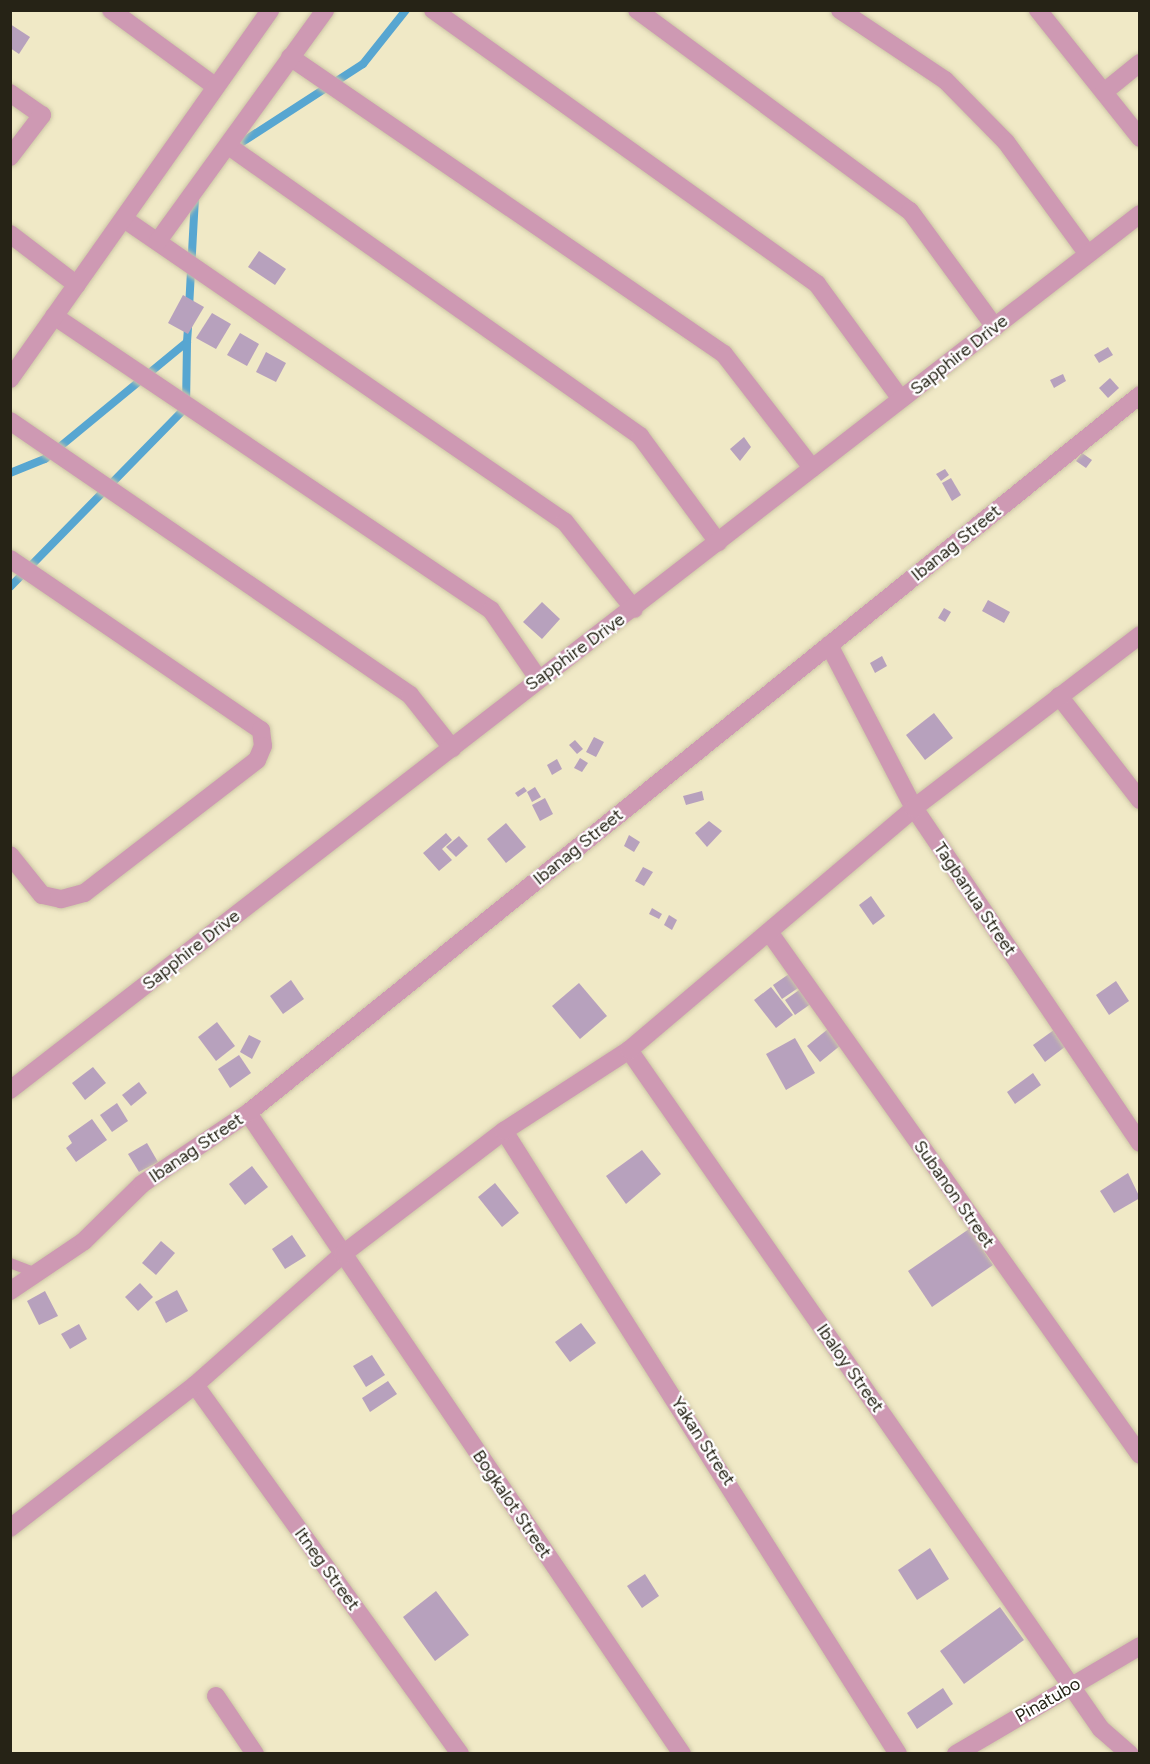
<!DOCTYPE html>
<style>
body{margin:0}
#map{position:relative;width:1150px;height:1764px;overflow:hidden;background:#f0e9c6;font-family:Figtree,sans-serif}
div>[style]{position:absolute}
.stream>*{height:8px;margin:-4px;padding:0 4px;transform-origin:4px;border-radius:4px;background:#57a6d1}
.building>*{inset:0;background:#b7a1bd}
.roads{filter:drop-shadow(0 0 2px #ccc5a6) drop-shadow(0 0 2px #ccc5a6)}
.service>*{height:10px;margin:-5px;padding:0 5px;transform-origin:5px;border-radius:5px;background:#ce99b3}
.minor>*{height:18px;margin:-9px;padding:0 9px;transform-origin:9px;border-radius:9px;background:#ce99b3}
span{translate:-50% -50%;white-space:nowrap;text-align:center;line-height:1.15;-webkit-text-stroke:4.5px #fff;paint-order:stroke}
.street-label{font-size:18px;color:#262316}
.frame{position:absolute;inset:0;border:12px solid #262316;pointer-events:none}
</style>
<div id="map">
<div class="stream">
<i style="left:233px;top:148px;width:155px;rotate:-32.9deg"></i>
<i style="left:363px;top:64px;width:69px;rotate:-51.5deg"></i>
<i style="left:189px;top:308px;width:111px;rotate:-86.9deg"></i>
<i style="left:10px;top:473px;width:38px;rotate:-22deg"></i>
<i style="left:45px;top:459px;width:184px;rotate:-39.5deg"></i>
<i style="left:187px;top:342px;width:16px;rotate:-86deg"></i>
<i style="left:10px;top:587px;width:252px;rotate:-45.6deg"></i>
<i style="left:186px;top:407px;width:65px;rotate:-89.1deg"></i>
</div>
<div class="building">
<i style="clip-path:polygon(10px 24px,30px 37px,19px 54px,10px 48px)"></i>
<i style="clip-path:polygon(259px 251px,286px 269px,275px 285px,248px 267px)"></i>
<i style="clip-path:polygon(183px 295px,204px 307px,188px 334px,168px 323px)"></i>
<i style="clip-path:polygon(212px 313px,231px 324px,216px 349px,196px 338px)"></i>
<i style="clip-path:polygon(240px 333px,259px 344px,247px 366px,227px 355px)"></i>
<i style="clip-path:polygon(1108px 347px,1113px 355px,1099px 363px,1094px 355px)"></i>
<i style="clip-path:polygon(266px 352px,286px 363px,276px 382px,256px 372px)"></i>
<i style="clip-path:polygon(1063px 374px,1066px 381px,1054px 388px,1050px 380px)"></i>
<i style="clip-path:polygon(1110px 378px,1119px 388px,1108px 398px,1099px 388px)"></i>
<i style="clip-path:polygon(744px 437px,751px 447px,740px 461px,730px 449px)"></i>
<i style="clip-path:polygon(1082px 453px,1092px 460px,1086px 468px,1076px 461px)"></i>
<i style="clip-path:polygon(945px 469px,949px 475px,941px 481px,936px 474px)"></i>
<i style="clip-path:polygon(951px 478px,961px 495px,952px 501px,942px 483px)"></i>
<i style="clip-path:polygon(988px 600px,1010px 612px,1004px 623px,982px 611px)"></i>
<i style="clip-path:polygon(542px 602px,560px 619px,542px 639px,523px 622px)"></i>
<i style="clip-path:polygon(944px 608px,951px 612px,945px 622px,938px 618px)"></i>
<i style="clip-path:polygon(882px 656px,887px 666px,875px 673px,870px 663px)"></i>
<i style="clip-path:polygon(934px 713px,953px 738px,925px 760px,906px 735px)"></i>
<i style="clip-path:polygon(594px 737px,604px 742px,596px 757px,586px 752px)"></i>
<i style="clip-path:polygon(575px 740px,583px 749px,577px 754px,569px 745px)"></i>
<i style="clip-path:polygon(580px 758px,588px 763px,582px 772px,574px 768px)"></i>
<i style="clip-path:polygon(557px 759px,562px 769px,552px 775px,547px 765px)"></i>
<i style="clip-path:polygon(524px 787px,527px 791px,518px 797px,515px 793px)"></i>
<i style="clip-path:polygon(535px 787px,541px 797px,532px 802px,527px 792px)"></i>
<i style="clip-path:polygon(702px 791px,704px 800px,686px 805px,683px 796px)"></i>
<i style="clip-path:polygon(545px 798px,553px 814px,540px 821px,532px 805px)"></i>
<i style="clip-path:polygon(709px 821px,722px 831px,707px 847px,695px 833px)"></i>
<i style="clip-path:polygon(506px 823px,526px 847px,506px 863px,487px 839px)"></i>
<i style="clip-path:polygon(446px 833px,452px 840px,442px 849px,452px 860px,439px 871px,423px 853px)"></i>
<i style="clip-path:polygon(629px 835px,640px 842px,634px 852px,624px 846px)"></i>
<i style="clip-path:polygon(459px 836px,468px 846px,456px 857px,446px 847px)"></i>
<i style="clip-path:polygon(643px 867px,653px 872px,644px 886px,635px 881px)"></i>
<i style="clip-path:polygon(871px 896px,885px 916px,873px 925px,859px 905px)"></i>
<i style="clip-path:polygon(652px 908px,662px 914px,659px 919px,649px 914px)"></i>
<i style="clip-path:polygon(669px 915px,677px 920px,672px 930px,664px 925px)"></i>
<i style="clip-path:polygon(789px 974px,798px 988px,782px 999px,773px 985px)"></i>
<i style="clip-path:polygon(291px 980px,304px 999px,283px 1014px,270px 996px)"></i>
<i style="clip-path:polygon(1116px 981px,1129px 1001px,1109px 1015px,1096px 995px)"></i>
<i style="clip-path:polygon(579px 983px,607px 1016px,580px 1039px,552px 1006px)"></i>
<i style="clip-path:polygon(771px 987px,793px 1015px,776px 1028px,754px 1000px)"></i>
<i style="clip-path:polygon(802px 988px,812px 1003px,795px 1015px,785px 1000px)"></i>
<i style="clip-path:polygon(217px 1022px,235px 1046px,216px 1061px,198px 1037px)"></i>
<i style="clip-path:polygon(1058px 1027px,1070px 1043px,1045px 1062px,1033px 1045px)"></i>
<i style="clip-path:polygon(828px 1029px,841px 1045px,820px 1062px,807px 1046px)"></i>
<i style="clip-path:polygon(249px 1035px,261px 1041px,252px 1059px,240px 1052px)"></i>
<i style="clip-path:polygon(795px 1038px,815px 1073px,786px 1090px,766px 1054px)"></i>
<i style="clip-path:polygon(239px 1055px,251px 1073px,230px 1088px,218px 1069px)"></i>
<i style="clip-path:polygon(93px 1067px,106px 1083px,85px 1100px,72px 1083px)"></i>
<i style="clip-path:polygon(1033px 1073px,1041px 1085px,1015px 1104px,1007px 1092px)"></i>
<i style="clip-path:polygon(139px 1082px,147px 1093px,131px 1106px,122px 1095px)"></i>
<i style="clip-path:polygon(117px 1103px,128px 1121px,112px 1132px,100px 1115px)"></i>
<i style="clip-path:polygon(92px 1119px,107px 1140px,76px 1162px,66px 1148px,72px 1143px,68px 1136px)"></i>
<i style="clip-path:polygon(147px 1143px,158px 1162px,139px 1172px,128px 1154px)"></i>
<i style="clip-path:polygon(642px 1150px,661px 1174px,626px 1204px,606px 1176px)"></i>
<i style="clip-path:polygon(252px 1166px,268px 1187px,245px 1205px,229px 1184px)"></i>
<i style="clip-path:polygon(1128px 1173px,1140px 1198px,1114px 1213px,1100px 1191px)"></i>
<i style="clip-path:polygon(495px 1183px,519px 1213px,502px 1227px,478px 1197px)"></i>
<i style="clip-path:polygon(969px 1229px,993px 1265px,932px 1307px,908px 1271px)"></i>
<i style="clip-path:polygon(292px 1235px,306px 1256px,285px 1269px,272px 1249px)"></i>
<i style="clip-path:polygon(161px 1241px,175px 1253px,156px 1275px,142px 1263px)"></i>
<i style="clip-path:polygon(140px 1283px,153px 1297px,138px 1311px,125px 1297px)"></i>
<i style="clip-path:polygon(177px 1290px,188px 1311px,166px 1323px,155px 1302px)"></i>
<i style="clip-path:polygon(45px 1291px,58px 1316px,39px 1325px,27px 1301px)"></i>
<i style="clip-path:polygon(581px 1323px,596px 1343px,570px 1362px,555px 1342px)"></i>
<i style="clip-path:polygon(79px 1324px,87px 1339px,70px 1349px,61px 1334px)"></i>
<i style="clip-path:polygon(372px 1355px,385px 1375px,366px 1387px,353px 1366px)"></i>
<i style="clip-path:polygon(388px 1381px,397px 1394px,370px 1412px,362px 1398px)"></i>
<i style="clip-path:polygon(930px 1548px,949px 1579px,917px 1600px,898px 1570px)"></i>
<i style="clip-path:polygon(645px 1574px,659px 1596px,642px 1608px,627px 1586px)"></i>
<i style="clip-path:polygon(436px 1591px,469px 1635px,435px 1661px,403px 1617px)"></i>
<i style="clip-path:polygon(1000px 1607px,1024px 1640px,964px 1684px,940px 1651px)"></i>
<i style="clip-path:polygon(943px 1688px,953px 1704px,917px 1729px,907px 1713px)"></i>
</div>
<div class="roads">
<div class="service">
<i style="left:10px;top:1263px;width:30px;rotate:21deg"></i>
</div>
<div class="minor">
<i style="left:111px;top:10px;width:129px;rotate:36.2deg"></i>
<i style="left:433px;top:10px;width:472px;rotate:35.5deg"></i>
<i style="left:817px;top:284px;width:142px;rotate:53.9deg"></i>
<i style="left:637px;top:10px;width:339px;rotate:36.4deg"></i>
<i style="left:910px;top:211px;width:144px;rotate:53.8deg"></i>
<i style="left:840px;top:10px;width:126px;rotate:33.7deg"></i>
<i style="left:945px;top:80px;width:87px;rotate:45.5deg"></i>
<i style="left:1006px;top:142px;width:137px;rotate:53.9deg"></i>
<i style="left:1038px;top:10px;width:164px;rotate:51.4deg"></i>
<i style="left:290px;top:57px;width:526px;rotate:34.39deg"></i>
<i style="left:724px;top:354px;width:144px;rotate:52.3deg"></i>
<i style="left:1104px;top:92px;width:46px;rotate:-38.9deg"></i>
<i style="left:10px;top:93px;width:39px;rotate:35deg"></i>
<i style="left:42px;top:115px;width:53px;rotate:127.3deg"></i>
<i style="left:230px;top:147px;width:502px;rotate:35.18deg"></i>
<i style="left:640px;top:436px;width:132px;rotate:53.7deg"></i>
<i style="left:127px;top:221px;width:531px;rotate:34.5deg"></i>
<i style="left:565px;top:522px;width:111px;rotate:51.6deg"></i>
<i style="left:10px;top:234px;width:84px;rotate:37.3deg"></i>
<i style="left:158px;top:241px;width:285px;rotate:-54.1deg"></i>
<i style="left:54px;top:316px;width:527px;rotate:33.93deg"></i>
<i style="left:491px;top:610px;width:81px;rotate:55.5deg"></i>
<i style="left:10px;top:379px;width:451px;rotate:-54.8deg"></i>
<i style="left:10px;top:421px;width:485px;rotate:34.4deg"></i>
<i style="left:410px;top:695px;width:68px;rotate:51.6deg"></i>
<i style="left:10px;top:559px;width:304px;rotate:34.3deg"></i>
<i style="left:261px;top:730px;width:16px;rotate:83deg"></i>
<i style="left:263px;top:746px;width:15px;rotate:113deg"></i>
<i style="left:257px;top:760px;width:218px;rotate:142.4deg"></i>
<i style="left:84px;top:893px;width:24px;rotate:165deg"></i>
<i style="left:61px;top:899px;width:19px;rotate:-168deg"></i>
<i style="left:42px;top:895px;width:51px;rotate:-128.7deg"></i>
<i style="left:829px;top:645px;width:184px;rotate:62.5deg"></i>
<i style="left:914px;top:808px;width:404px;rotate:56deg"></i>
<i style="left:1059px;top:696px;width:132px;rotate:52.1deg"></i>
<i style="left:769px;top:932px;width:641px;rotate:54.65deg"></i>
<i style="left:629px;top:1050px;width:827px;rotate:55.2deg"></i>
<i style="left:1101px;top:1729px;width:38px;rotate:41deg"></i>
<i style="left:10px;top:1090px;width:1430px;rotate:-37.78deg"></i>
<i style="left:248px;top:1113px;width:774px;rotate:55.9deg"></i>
<i style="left:504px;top:1131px;width:737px;rotate:57.69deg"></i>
<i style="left:10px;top:1291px;width:89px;rotate:-34deg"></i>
<i style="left:84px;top:1241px;width:81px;rotate:-44.5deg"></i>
<i style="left:142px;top:1184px;width:128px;rotate:-33.8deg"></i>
<i style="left:248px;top:1113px;width:1145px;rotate:-38.83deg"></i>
<i style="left:195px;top:1385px;width:454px;rotate:54.3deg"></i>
<i style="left:10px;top:1528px;width:234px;rotate:-37.7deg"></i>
<i style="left:195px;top:1385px;width:198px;rotate:-41.5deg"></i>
<i style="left:343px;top:1254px;width:203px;rotate:-37.4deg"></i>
<i style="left:504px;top:1131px;width:149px;rotate:-32.9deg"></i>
<i style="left:629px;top:1050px;width:374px;rotate:-40.3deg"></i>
<i style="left:914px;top:808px;width:285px;rotate:-37.4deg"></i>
<i style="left:216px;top:1696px;width:70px;rotate:56.1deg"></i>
<i style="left:956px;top:1754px;width:213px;rotate:-30.4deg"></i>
</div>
</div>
<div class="street-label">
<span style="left:959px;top:355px;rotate:-38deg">Sapphire Drive</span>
<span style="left:956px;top:543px;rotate:-39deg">Ibanag Street</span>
<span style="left:575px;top:652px;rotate:-36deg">Sapphire Drive</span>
<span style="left:578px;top:847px;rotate:-39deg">Ibanag Street</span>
<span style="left:975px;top:899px;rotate:56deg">Tagbanua Street</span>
<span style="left:191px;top:950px;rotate:-38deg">Sapphire Drive</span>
<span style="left:196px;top:1148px;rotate:-34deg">Ibanag Street</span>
<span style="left:954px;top:1194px;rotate:55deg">Subanon Street</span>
<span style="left:850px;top:1368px;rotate:55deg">Ibaloy Street</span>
<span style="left:703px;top:1441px;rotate:57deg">Yakan Street</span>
<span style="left:512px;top:1504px;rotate:56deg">Bogkalot Street</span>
<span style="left:327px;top:1569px;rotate:54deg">Itneg Street</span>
<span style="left:1048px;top:1700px;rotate:-30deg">Pinatubo</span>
</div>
<div class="frame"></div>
</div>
